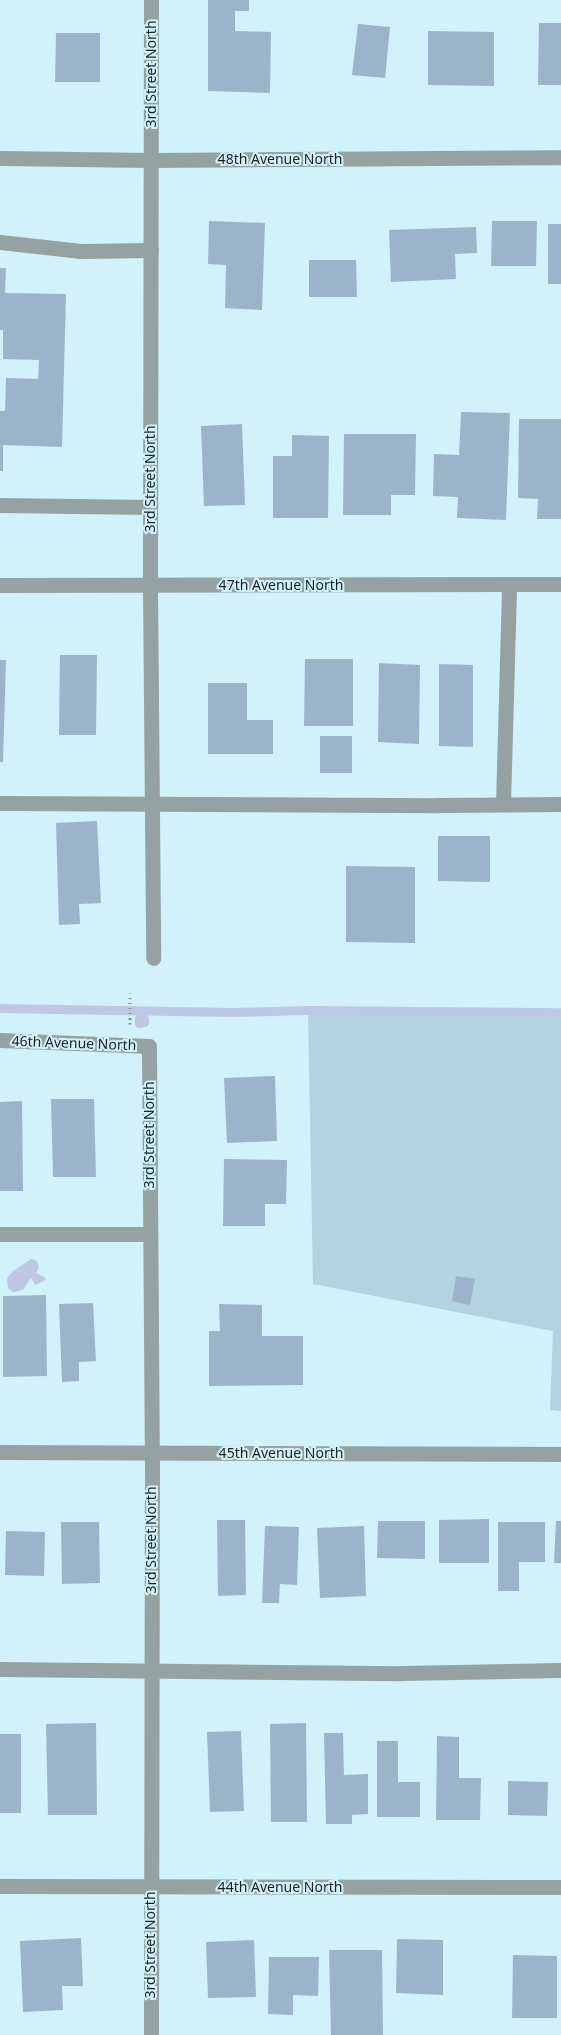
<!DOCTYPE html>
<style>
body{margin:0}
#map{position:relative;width:561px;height:2035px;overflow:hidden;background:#d1f1fb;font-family:"Noto Sans",sans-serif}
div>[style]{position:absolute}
.green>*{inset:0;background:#b2d4e0}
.water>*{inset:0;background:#bec7e3}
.stream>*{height:9px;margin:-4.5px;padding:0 4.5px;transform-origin:4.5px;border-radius:4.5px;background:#bec7e3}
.building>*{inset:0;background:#9cb4c9}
.path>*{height:3px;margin-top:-1.5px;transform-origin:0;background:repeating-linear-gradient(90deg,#7e959c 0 1px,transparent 0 5px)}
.minor>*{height:15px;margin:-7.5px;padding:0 7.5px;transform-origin:7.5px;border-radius:7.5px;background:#94a3a2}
span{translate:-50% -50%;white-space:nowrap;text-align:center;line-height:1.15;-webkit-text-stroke:4px #d1f1fb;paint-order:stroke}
.street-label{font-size:14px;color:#152124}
</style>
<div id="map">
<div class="green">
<i style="clip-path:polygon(308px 1010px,561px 1012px,561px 1411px,550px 1410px,553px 1331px,313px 1284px)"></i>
</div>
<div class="water">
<i style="clip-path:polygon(31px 1259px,36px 1260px,39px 1267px,36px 1273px,46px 1278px,44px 1281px,35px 1285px,31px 1278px,23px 1290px,13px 1292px,8px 1288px,7px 1278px,13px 1271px)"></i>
</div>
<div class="stream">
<i style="left:0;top:1008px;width:232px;rotate:1deg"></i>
<i style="left:232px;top:1012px;width:76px;rotate:-1.5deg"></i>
<i style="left:308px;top:1010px;width:253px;rotate:0.5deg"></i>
<i style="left:139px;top:1019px;width:5px"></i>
<i style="left:144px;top:1019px;width:3px;rotate:90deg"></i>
<i style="left:144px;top:1022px;width:5px;rotate:169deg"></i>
<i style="left:139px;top:1023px;width:4px;rotate:-90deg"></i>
</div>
<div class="building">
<i style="clip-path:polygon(208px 0,249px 0,249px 11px,235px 11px,235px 31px,271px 32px,270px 93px,208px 91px)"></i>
<i style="clip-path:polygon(539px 23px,561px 23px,561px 85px,538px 85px)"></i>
<i style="clip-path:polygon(358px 24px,390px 27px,385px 78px,352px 75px)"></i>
<i style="clip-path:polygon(428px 31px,494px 32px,494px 86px,428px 85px)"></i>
<i style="clip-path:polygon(56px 33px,100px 33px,100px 82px,55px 82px)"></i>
<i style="clip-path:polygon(209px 221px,265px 223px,262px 310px,225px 308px,226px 265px,208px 264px)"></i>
<i style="clip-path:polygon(492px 221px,537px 221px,536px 266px,491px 266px)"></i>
<i style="clip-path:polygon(548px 224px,561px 224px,561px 284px,548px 284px)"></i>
<i style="clip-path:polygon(476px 227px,477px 253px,455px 254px,456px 279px,391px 282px,389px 230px)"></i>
<i style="clip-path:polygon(309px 260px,356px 260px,357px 297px,309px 297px)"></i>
<i style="clip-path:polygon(0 268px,6px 268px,5px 293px,66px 294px,62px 447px,3px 445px,3px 471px,0 471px,0 411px,5px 411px,6px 378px,38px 379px,39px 360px,3px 359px,3px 330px,0 330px)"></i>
<i style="clip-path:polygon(461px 412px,510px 413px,506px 520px,457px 518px,458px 497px,433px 496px,434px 454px,459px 455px)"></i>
<i style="clip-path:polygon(519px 419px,561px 419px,561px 519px,537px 519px,538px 499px,518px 498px)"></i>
<i style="clip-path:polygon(242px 424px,245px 505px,204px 506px,201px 426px)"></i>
<i style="clip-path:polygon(344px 434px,416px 434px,415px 495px,391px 495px,391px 515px,343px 515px)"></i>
<i style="clip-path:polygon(292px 435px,329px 436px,328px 518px,273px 518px,273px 456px,292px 456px)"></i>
<i style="clip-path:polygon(60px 655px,97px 655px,96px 735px,59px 735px)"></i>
<i style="clip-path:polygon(305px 659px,353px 659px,353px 726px,304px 726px)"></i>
<i style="clip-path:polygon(0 660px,6px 660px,3px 762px,0 762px)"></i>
<i style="clip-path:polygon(379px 663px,420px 665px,419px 744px,378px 742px)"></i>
<i style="clip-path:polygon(439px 664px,473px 665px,473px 747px,439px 746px)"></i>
<i style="clip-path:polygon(208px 683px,247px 683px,247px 720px,273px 720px,273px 754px,208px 754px)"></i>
<i style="clip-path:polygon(320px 736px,352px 736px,352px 773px,320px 773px)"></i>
<i style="clip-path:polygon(97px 821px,101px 903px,79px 904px,80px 924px,59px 925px,56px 823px)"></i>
<i style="clip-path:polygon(438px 836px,490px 836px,490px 882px,438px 881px)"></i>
<i style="clip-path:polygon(346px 866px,415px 867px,415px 943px,346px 942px)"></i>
<i style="clip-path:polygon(275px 1076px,277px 1141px,227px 1143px,224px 1078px)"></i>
<i style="clip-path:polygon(51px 1099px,94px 1099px,96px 1177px,53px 1177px)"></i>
<i style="clip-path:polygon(22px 1101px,23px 1191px,0 1191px,0 1102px)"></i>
<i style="clip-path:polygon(224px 1159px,287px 1160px,286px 1204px,265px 1204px,265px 1226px,223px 1226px)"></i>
<i style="clip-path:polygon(456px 1276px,475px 1279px,470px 1305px,452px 1301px)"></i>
<i style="clip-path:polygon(46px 1295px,47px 1376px,3px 1377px,3px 1296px)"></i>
<i style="clip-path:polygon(93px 1303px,96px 1361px,79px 1362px,79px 1381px,62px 1382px,59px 1304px)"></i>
<i style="clip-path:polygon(219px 1304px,262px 1305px,262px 1336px,303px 1336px,303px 1385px,209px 1386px,209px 1331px,220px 1331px)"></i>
<i style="clip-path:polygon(489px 1519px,489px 1563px,439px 1563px,439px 1520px)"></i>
<i style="clip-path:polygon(217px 1520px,245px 1520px,246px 1595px,218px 1596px)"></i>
<i style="clip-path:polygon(378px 1521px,425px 1521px,425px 1559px,377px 1558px)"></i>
<i style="clip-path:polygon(556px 1521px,561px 1521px,561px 1563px,554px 1563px)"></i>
<i style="clip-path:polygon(61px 1522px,99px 1522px,100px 1583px,62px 1584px)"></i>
<i style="clip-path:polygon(498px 1522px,545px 1522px,545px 1562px,519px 1562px,519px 1591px,498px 1591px)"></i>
<i style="clip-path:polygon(265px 1526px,299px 1527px,297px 1585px,280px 1584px,279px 1603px,262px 1603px)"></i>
<i style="clip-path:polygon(364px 1526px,366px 1596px,320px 1598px,317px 1528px)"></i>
<i style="clip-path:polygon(6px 1531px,45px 1532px,44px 1576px,5px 1575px)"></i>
<i style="clip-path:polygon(96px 1723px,97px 1815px,48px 1815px,46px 1724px)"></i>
<i style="clip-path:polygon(306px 1723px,307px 1822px,271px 1822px,270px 1724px)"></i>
<i style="clip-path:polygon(241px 1731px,244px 1811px,210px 1812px,207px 1732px)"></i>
<i style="clip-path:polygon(324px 1733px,343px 1733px,344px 1775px,368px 1774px,368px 1814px,352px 1815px,352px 1824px,326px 1824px)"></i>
<i style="clip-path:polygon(0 1734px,21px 1734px,21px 1813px,0 1813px)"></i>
<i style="clip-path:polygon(437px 1736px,459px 1737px,459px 1778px,481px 1778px,480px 1820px,436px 1820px)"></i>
<i style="clip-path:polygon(377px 1741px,398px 1741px,398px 1782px,420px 1782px,420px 1817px,377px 1817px)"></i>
<i style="clip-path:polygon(508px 1781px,548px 1782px,547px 1816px,508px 1815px)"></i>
<i style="clip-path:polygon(81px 1938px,83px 1986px,62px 1986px,63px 2010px,23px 2012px,20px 1941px)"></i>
<i style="clip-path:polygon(397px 1939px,443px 1940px,443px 1995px,396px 1993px)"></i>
<i style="clip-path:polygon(254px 1940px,256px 1997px,208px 1998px,206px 1942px)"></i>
<i style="clip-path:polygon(329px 1950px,382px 1950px,383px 2035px,331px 2035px)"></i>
<i style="clip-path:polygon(513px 1955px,557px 1956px,557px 2018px,512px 2018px)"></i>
<i style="clip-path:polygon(269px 1957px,319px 1957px,318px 1996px,293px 1995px,293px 2015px,268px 2014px)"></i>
</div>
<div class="path">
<i style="left:130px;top:993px;width:31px;rotate:90deg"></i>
</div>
<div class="minor">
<i style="left:151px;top:0;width:585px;rotate:90.1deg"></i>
<i style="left:150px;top:585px;width:373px;rotate:89.5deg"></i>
<i style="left:0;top:158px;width:151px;rotate:0.8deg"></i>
<i style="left:151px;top:160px;width:410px;rotate:-0.4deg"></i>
<i style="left:0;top:242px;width:81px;rotate:6.4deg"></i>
<i style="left:80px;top:251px;width:71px;rotate:-0.8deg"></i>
<i style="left:0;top:505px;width:150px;rotate:0.8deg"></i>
<i style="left:0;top:585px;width:561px;rotate:-0.1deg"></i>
<i style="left:0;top:803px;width:438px;rotate:0.3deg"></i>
<i style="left:438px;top:805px;width:123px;rotate:-0.5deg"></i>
<i style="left:503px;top:804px;width:220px;rotate:-88.4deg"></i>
<i style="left:0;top:1040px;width:149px;rotate:2.3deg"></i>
<i style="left:149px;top:1046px;width:407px;rotate:89.6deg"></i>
<i style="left:152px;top:1453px;width:582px;rotate:90.1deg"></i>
<i style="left:0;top:1234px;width:150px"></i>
<i style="left:0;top:1452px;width:561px;rotate:0.2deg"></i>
<i style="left:0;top:1669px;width:401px;rotate:0.6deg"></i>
<i style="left:401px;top:1673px;width:160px;rotate:-1.1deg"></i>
<i style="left:0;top:1886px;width:561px;rotate:0.1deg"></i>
</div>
<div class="street-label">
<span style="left:151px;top:74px;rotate:-90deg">3rd Street North</span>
<span style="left:280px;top:159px">48th Avenue North</span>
<span style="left:150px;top:479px;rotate:-90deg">3rd Street North</span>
<span style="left:281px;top:585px">47th Avenue North</span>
<span style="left:74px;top:1043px;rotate:2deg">46th Avenue North</span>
<span style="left:149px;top:1135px;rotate:-90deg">3rd Street North</span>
<span style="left:281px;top:1453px">45th Avenue North</span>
<span style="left:151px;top:1540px;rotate:-90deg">3rd Street North</span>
<span style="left:280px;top:1887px">44th Avenue North</span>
<span style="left:150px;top:1945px;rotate:-90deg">3rd Street North</span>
</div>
</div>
